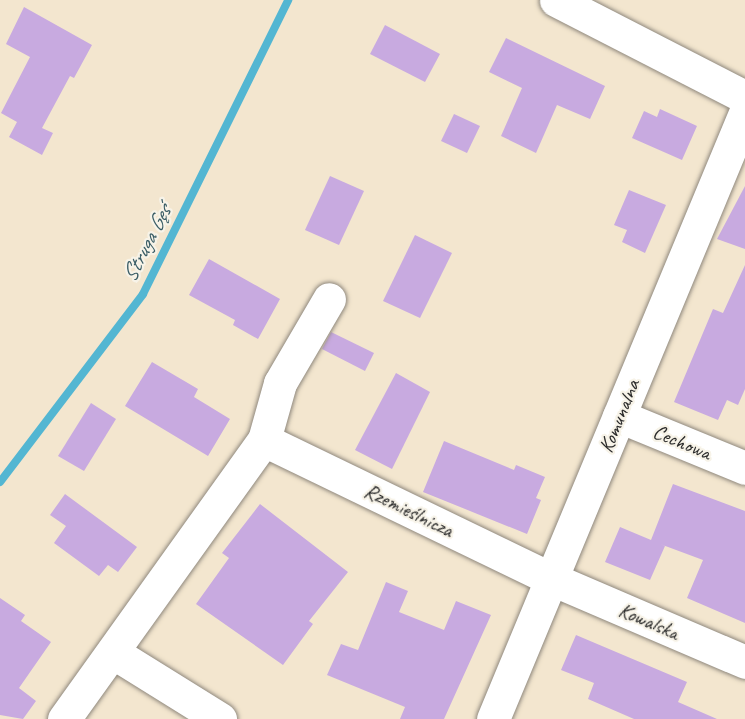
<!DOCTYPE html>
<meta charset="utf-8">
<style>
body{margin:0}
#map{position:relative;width:745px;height:719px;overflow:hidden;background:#f3e6cf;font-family:Caveat,sans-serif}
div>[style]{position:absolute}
.stream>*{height:8px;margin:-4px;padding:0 4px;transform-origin:4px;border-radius:4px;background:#53b6d2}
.building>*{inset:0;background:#c8aae0}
.roads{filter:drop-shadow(0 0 2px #8f887d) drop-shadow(0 0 2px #8f887d)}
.minor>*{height:33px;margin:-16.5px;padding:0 16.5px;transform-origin:16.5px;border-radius:16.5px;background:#fff}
span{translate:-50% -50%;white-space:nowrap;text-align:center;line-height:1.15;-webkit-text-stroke:4.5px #f7f3e8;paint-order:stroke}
.street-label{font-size:21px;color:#2b2b2b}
.water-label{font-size:22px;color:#395c65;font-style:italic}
</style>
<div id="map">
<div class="stream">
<i style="left:0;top:482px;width:236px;rotate:-52.7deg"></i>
<i style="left:143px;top:294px;width:328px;rotate:-63.7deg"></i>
</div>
<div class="building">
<i style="clip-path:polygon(24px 7px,92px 45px,74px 78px,70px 76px,42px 128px,53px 133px,42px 155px,9px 137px,17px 122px,1px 113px,30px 57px,6px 44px)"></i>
<i style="clip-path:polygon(385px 25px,440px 54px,425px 82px,370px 54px)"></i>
<i style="clip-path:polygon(506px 38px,605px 86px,590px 119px,557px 105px,536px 153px,501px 136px,522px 88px,489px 72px)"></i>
<i style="clip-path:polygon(660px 109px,697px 126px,682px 160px,632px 138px,644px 111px,657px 117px)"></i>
<i style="clip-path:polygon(454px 114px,480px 126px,467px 153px,441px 141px)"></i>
<i style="clip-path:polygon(330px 176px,364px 191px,339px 245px,305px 230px)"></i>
<i style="clip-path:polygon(745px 186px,745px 249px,717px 239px)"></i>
<i style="clip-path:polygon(629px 190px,666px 205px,645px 253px,622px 242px,627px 230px,614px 225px)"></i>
<i style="clip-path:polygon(415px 235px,452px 253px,420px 318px,383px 301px)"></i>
<i style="clip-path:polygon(209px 259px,280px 299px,258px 339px,233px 325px,235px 320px,189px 295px)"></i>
<i style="clip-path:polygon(745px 265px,745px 389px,738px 405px,727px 400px,718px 420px,674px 402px,713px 309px,723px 313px)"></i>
<i style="clip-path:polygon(331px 332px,374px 353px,365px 371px,322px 349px)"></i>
<i style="clip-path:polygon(152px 362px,198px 389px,194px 397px,230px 419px,208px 456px,125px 406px)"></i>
<i style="clip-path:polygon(396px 373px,430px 392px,392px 469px,355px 450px)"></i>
<i style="clip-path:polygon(91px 403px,116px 419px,84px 471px,58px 456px)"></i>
<i style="clip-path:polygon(444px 441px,514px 470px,516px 465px,545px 477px,536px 498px,541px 500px,527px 534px,423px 492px)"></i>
<i style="clip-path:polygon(673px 484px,745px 511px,745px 623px,687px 598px,703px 560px,660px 544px,665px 546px,650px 580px,605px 562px,620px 527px,651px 540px)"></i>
<i style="clip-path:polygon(65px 494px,137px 547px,118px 572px,108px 565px,99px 576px,54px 543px,66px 526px,50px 515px)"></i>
<i style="clip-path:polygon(260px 504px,348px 572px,309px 621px,313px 624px,283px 665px,196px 604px,229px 558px,222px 553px)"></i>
<i style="clip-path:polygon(386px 582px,408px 591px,399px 612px,444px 630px,456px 601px,491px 615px,444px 719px,400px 719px,405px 707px,327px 675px,341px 644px,358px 650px)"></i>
<i style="clip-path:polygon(0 598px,25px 615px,21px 621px,51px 642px,19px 688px,36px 701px,23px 719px,0 715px)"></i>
<i style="clip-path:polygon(576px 635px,687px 682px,678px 702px,717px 719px,634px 719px,588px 699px,594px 683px,561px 670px)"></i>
</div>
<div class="roads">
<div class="minor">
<i style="left:556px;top:0;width:212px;rotate:27.2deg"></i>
<i style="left:619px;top:416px;width:136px;rotate:22.4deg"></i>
<i style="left:264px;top:440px;width:322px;rotate:25.8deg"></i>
<i style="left:554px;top:580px;width:208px;rotate:23.2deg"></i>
<i style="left:114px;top:653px;width:125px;rotate:31.9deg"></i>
<i style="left:64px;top:719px;width:343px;rotate:-54.4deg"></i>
<i style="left:264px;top:440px;width:59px;rotate:-74.3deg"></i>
<i style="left:280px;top:383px;width:97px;rotate:-59.7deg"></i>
<i style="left:493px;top:719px;width:656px;rotate:-67.42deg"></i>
</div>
</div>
<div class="street-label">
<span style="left:619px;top:416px;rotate:-68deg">Komunalna</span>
<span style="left:682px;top:442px;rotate:23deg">Cechowa</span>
<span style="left:409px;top:510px;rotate:26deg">Rzemieślnicza</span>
<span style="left:649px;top:621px;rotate:23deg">Kowalska</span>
</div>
<div class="water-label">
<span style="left:147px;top:244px;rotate:-63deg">Struga Gęś</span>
</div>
</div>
